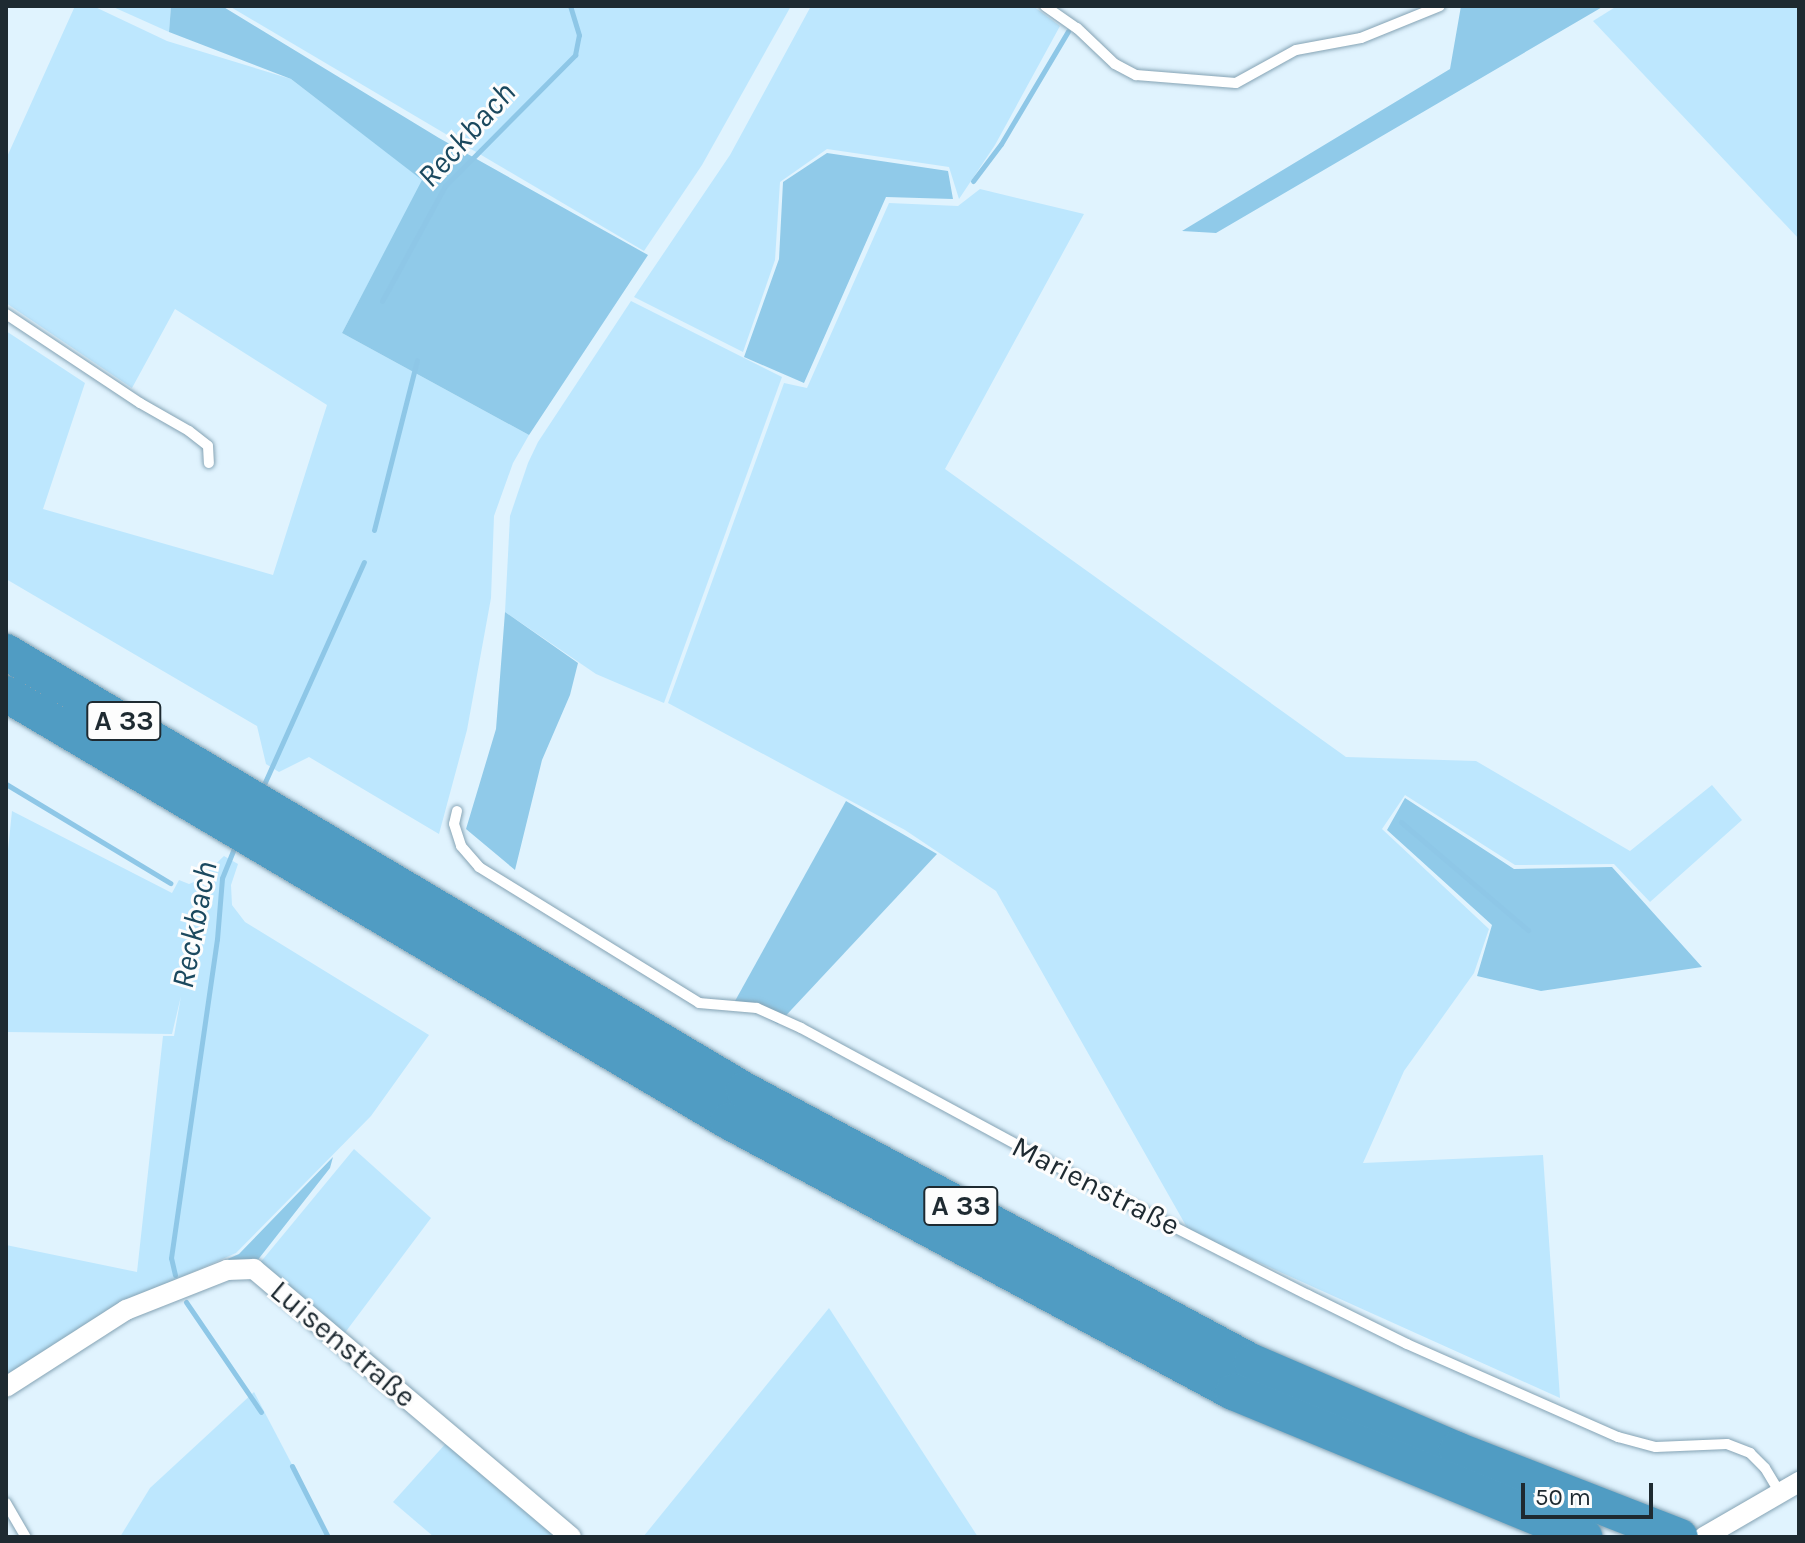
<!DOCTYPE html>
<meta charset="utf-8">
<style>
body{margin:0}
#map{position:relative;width:1805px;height:1543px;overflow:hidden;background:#e0f3fe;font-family:Karla,sans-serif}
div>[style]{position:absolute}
.green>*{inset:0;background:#bde7fe}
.forest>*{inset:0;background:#90cae9}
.stream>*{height:5px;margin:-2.5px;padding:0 2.5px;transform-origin:2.5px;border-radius:2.5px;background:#8ec7e7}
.roads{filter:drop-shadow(0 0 2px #85a3b4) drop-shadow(0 0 2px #85a3b4)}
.lane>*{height:10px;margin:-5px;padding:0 5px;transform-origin:5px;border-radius:5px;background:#fff}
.street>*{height:20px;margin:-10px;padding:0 10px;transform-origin:10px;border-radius:10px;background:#fff}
.highway>*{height:36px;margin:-18px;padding:0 18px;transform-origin:18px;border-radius:18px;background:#509cc3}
span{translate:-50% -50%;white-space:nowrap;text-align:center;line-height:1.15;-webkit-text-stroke:6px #fdfdfd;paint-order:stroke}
.shield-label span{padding:2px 6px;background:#fdfdfd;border:2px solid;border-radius:6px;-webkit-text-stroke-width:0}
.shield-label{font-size:28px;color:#1e2a31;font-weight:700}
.street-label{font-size:30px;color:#1e2a31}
.water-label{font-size:32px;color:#1b495f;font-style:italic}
.frame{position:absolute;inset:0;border:8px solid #1e2a31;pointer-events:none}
.scale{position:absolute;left:1521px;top:1483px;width:132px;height:36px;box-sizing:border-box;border:4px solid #1e2a31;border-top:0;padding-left:10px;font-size:24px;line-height:28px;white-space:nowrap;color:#1e2a31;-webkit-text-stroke:6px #fdfdfd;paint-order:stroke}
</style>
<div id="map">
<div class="green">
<i style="clip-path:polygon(75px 6px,93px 6px,167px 41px,291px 79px,423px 180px,342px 333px,529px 435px,513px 463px,494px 516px,491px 598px,467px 730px,439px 834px,309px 757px,279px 772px,266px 764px,257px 726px,6px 579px,6px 331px,85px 383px,43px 509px,273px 575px,327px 405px,175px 309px,132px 388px,6px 303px,6px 159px)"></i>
<i style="clip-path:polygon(111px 6px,171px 6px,169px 32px)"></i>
<i style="clip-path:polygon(229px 6px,791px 6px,702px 165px,644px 251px)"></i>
<i style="clip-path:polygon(811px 6px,1033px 6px,1060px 26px,995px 145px,959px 199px,949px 167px,827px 149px,780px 182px,775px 260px,743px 352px,634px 297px,730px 155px)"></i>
<i style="clip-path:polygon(1617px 6px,1799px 6px,1799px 239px,1593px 21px)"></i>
<i style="clip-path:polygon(980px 189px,1084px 214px,945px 469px,1346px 757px,1476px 761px,1630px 851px,1712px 785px,1742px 820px,1650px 902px,1614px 864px,1515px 865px,1405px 795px,1382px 829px,1489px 929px,1474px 973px,1404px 1071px,1363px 1163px,1543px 1155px,1560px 1398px,1189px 1231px,996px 891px,905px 830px,668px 703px,784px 383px,807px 388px,889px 203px,958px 206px)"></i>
<i style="clip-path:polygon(631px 301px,782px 377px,664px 703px,596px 674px,505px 612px,510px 516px,528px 463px,538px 442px)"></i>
<i style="clip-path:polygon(12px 811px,172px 893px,179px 880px,189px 884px,199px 880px,224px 856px,238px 864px,231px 885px,232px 905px,245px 922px,429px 1035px,371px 1116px,236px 1253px,127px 1301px,6px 1376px,6px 1245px,137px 1272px,163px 1036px,174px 1036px,181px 996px,172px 1034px,6px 1032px,6px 870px)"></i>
<i style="clip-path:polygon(354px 1149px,431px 1218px,344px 1334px,259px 1264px)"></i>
<i style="clip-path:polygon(829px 1308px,978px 1537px,643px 1537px)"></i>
<i style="clip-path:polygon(254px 1392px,330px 1537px,120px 1537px,150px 1488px)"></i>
<i style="clip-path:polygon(448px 1441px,562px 1537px,434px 1537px,393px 1502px)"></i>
</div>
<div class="forest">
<i style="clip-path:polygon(171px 6px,222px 6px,439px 138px,648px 255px,529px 435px,342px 333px,422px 180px,291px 79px,169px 32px)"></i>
<i style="clip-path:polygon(1461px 6px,1604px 6px,1216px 233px,1182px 231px,1450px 69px)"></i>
<i style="clip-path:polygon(827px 153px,948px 171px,953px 199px,886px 197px,804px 383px,744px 357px,779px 259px,783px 182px)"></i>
<i style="clip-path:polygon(505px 612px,578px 663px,570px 695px,542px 760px,515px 870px,466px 829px,496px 729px)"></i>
<i style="clip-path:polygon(1405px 798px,1514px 869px,1612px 867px,1702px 967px,1541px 991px,1477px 976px,1492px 925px,1387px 830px)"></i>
<i style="clip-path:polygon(846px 801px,937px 854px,778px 1024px,735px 1001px)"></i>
<i style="clip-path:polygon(333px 1157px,330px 1168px,253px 1266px,169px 1285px,239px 1254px)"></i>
</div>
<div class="stream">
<i style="left:973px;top:181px;width:46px;rotate:-52.9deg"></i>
<i style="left:1001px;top:144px;width:131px;rotate:-59.3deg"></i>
<i style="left:382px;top:301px;width:131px;rotate:-61.3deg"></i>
<i style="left:445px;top:186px;width:185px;rotate:-45.2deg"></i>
<i style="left:575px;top:55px;width:20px;rotate:-79deg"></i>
<i style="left:579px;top:35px;width:30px;rotate:-107deg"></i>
<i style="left:374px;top:530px;width:175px;rotate:-75.8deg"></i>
<i style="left:6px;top:784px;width:192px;rotate:31.1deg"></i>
<i style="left:261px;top:791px;width:251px;rotate:-65.8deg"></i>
<i style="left:1401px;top:822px;width:167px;rotate:40.4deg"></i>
<i style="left:175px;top:1275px;width:17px;rotate:-103deg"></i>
<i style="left:171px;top:1258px;width:322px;rotate:-81.8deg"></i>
<i style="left:217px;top:939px;width:61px;rotate:-85.3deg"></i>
<i style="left:222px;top:878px;width:38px;rotate:-68deg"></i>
<i style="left:186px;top:1302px;width:133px;rotate:55.7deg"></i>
<i style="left:292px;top:1466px;width:80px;rotate:63.1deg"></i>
</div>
<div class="roads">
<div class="lane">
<i style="left:1045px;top:6px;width:39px;rotate:35deg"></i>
<i style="left:1077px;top:28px;width:52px;rotate:43.5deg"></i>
<i style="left:1115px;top:64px;width:24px;rotate:28deg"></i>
<i style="left:1136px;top:75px;width:100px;rotate:4.6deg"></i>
<i style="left:1236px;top:83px;width:68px;rotate:-28.8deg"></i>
<i style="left:1296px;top:50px;width:66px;rotate:-10.5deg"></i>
<i style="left:1361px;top:38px;width:85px;rotate:-22.1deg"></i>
<i style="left:6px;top:314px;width:161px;rotate:33.6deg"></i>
<i style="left:140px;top:403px;width:56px;rotate:29.7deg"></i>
<i style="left:189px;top:431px;width:24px;rotate:38deg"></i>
<i style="left:208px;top:446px;width:17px;rotate:87deg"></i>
<i style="left:457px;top:811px;width:13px;rotate:103deg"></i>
<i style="left:454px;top:824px;width:23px;rotate:72deg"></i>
<i style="left:461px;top:846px;width:28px;rotate:49deg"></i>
<i style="left:479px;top:867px;width:259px;rotate:31.7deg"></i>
<i style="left:699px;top:1003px;width:58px;rotate:4.9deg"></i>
<i style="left:757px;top:1008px;width:48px;rotate:24.4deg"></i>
<i style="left:801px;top:1028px;width:313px;rotate:28.4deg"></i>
<i style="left:1076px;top:1177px;width:260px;rotate:27deg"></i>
<i style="left:1308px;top:1295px;width:110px;rotate:26.3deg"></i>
<i style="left:1407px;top:1344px;width:231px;rotate:23.8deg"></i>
<i style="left:1618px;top:1437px;width:39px;rotate:15deg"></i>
<i style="left:1656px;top:1447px;width:71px;rotate:-2.4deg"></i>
<i style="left:1727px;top:1444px;width:25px;rotate:21deg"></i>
<i style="left:1750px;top:1453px;width:21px;rotate:45deg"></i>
<i style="left:1765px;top:1468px;width:29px;rotate:59deg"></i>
<i style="left:6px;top:1503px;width:39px;rotate:60deg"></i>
</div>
<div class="street">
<i style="left:6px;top:1387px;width:143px;rotate:-32.7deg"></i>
<i style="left:126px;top:1310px;width:109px;rotate:-21.6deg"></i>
<i style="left:227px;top:1270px;width:27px;rotate:-2deg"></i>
<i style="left:254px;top:1269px;width:415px;rotate:40.2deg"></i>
<i style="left:1704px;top:1537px;width:110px;rotate:-30.1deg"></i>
</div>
<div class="highway">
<i style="left:6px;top:652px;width:858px;rotate:30.69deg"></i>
<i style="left:744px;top:1090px;width:576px;rotate:28.17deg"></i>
<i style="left:1252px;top:1362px;width:223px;rotate:23.2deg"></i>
<i style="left:1457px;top:1450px;width:239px;rotate:21.3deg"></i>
<i style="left:6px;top:694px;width:839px;rotate:30.6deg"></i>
<i style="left:728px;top:1121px;width:573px;rotate:28.22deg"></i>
<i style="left:1233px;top:1392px;width:380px;rotate:22.4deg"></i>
</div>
</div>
<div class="shield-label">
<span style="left:124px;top:721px">A 33</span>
<span style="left:961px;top:1206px">A 33</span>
</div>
<div class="street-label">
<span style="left:1096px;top:1186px;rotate:27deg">Marienstraße</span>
<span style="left:343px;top:1344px;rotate:40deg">Luisenstraße</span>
</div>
<div class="water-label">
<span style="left:467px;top:135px;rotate:-48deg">Reckbach</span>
<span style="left:195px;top:925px;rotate:-79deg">Reckbach</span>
</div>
<div class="frame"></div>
<div class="scale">50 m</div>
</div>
